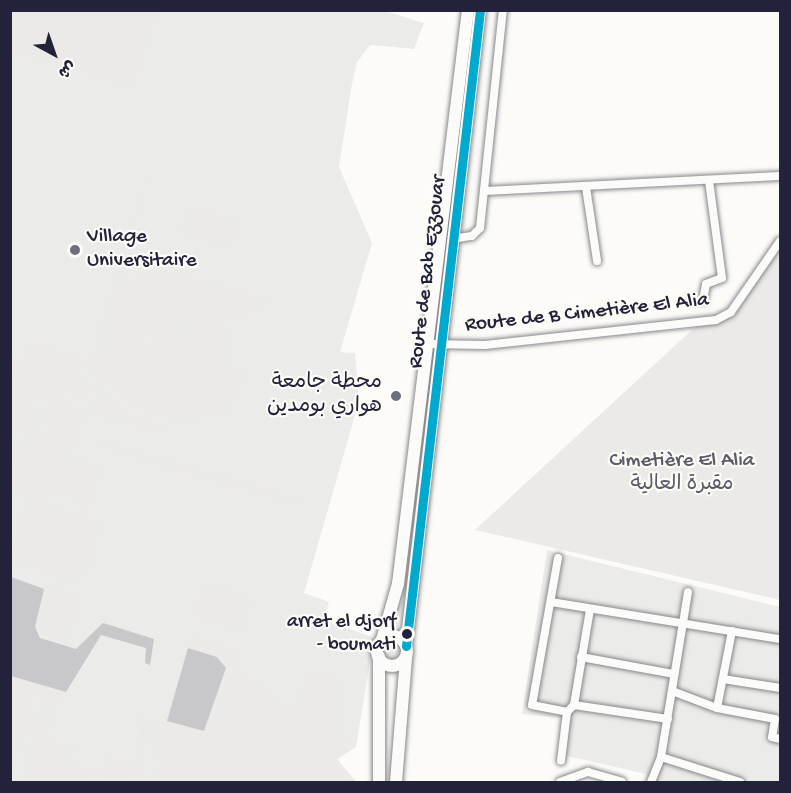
<!DOCTYPE html>
<meta charset="utf-8">
<style>
body{margin:0}
#map{position:relative;width:791px;height:793px;overflow:hidden;background:#fcfbf8;font-family:"Gochi Hand","Playpen Sans Arabic",sans-serif}
div>[style]{position:absolute}
.built>*{inset:0;background:#ebebe9}
.green>*{inset:0;background:#ebeae8}
.round{border-radius:50%}
.water>*{inset:0;background:#c8c8ca}
.roads{filter:drop-shadow(0 0 2px #88888c) drop-shadow(0 0 2px #88888c)}
.street>*{height:8px;margin:-4px;padding:0 4px;transform-origin:4px;border-radius:4px;background:#fbfbf9}
.primary>*{height:12px;margin:-6px;padding:0 6px;transform-origin:6px;border-radius:6px;background:#fbfbf9}
.primary>.ring{margin:-6px;padding:0;box-sizing:content-box;background:none;border:12px solid #fbfbf9;border-radius:50%}
.bus-1>*{height:9px;margin:-4.5px;padding:0 4.5px;transform-origin:4.5px;border-radius:4.5px;background:#00a9ce}
.dots>*{width:16px;height:16px;translate:-50% -50%;box-sizing:border-box;border:3px solid #fdfcf7;border-radius:50%}
span{translate:-50% -50%;white-space:nowrap;text-align:center;line-height:1.15;-webkit-text-stroke:4.5px #fdfcf7;paint-order:stroke}
.bus-label{font-size:20px;color:#22223b}
.right{translate:-100% -50%;text-align:right}
.poi-label{font-size:21px;color:#22223b}
.left{translate:0 -50%;text-align:left}
.street-label{font-size:21px;color:#22223b}
.park-label{font-size:21px;color:#5a5a6b}
.frame{position:absolute;inset:0;border:12px solid #22223b;pointer-events:none}
.north{position:absolute;left:24px;top:24px;width:60px;height:60px;-webkit-text-stroke:4px #fdfcf7;paint-order:stroke;rotate:140deg;font-size:16px;font-weight:700;line-height:24px;text-align:center;color:#22223b}
.north::after{content:'';display:block;margin:auto;width:21px;height:27px;background:#22223b;clip-path:polygon(50% 0,100% 100%,50% 72%,0 100%)}
</style>
<div id="map">
<div class="built">
<i style="clip-path:polygon(382px 10px,424px 23px,414px 49px,370px 45px,357px 62px,352px 84px,339px 167px,372px 243px,340px 352px,355px 353px,359px 401px,304px 593px,329px 602px,323px 619px,374px 638px,356px 747px,337px 759px,356px 782px,11px 782px,10px 11px)"></i>
<i style="clip-path:polygon(547px 550px,780px 607px,780px 782px,650px 782px,646px 774px,559px 754px,564px 718px,522px 714px)"></i>
</div>
<div class="green">
<i style="clip-path:polygon(10px 11px,11px 10px,157px 11px,134px 88px,11px 51px)"></i>
<i style="clip-path:polygon(146px 177px,148px 177px,128px 246px,125px 245px)"></i>
<i style="clip-path:polygon(187px 207px,239px 222px,231px 248px,180px 233px)"></i>
<i style="clip-path:polygon(780px 242px,780px 600px,475px 530px,694px 328px,728px 318px)"></i>
<i style="clip-path:polygon(121px 261px,120px 274px,127px 276px,123px 292px,101px 351px,90px 366px,80px 369px,29px 354px,30px 343px,91px 361px)"></i>
<i style="clip-path:polygon(165px 270px,274px 302px,200px 331px,192px 330px,194px 322px,186px 319px,186px 330px,148px 334px,106px 352px,131px 279px)"></i>
<i style="clip-path:polygon(228px 326px,234px 343px,227px 366px,235px 406px,225px 404px,228px 415px,178px 420px,132px 406px,92px 371px,104px 359px,139px 341px,146px 340px,144px 347px,151px 350px,156px 336px,164px 344px,169px 336px)"></i>
<i style="clip-path:polygon(15px 355px,36px 415px,33px 417px,11px 400px)"></i>
<i style="clip-path:polygon(19px 356px,55px 366px,83px 375px,60px 402px,39px 414px,38px 408px,46px 410px,49px 403px,44px 398px,35px 402px,29px 385px,38px 381px,28px 380px)"></i>
<i style="clip-path:polygon(230px 365px,250px 370px,236px 398px)"></i>
<i style="clip-path:polygon(86px 377px,88px 396px,71px 394px)"></i>
<i style="clip-path:polygon(92px 380px,120px 410px,165px 426px,165px 434px,94px 414px,91px 400px,99px 400px,103px 394px,97px 389px,91px 393px)"></i>
<i style="clip-path:polygon(10px 404px,32px 419px,18px 434px,11px 432px)"></i>
<i style="clip-path:polygon(62px 404px,86px 411px,73px 454px,42px 416px)"></i>
<i style="clip-path:polygon(37px 419px,51px 466px,34px 472px,40px 445px,22px 435px)"></i>
<i style="clip-path:polygon(44px 426px,70px 455px,74px 458px,54px 465px)"></i>
<i style="clip-path:polygon(15px 441px,36px 447px,23px 491px,11px 488px)"></i>
<i style="clip-path:polygon(102px 441px,156px 457px,153px 463px,100px 447px)"></i>
<i style="clip-path:polygon(77px 459px,101px 466px,87px 511px,64px 489px,55px 467px)"></i>
<i style="clip-path:polygon(163px 459px,300px 499px,299px 506px,161px 465px)"></i>
<i style="clip-path:polygon(51px 468px,63px 495px,56px 497px,50px 488px,44px 493px,47px 500px,27px 495px,33px 474px)"></i>
<i style="clip-path:polygon(26px 499px,103px 523px,86px 577px,69px 581px,11px 561px)"></i>
<i style="clip-path:polygon(42px 583px,81px 596px,67px 644px,37px 631px,47px 592px)"></i>
<i style="clip-path:polygon(224px 588px,252px 597px,242px 632px,192px 616px,200px 589px)"></i>
<i style="clip-path:polygon(192px 636px,242px 651px,238px 669px,294px 712px,308px 670px,345px 682px,337px 720px,356px 747px,337px 759px,356px 782px,156px 782px,153px 774px,162px 771px,156px 767px,167px 758px,153px 754px,155px 719px,208px 731px,228px 674px,222px 658px,189px 647px)"></i>
<i class="round" style="left:385px;top:643px;width:16px;height:16px"></i>
<i style="clip-path:polygon(11px 678px,67px 694px,50px 716px,38px 697px,11px 689px)"></i>
<i style="clip-path:polygon(11px 693px,30px 699px,26px 708px,36px 712px,33px 718px,24px 718px,32px 723px,12px 768px)"></i>
<i style="clip-path:polygon(40px 712px,51px 721px,29px 740px)"></i>
<i style="clip-path:polygon(141px 715px,147px 717px,145px 765px,130px 782px,109px 782px,68px 766px,33px 741px,56px 719px,46px 739px,95px 754px,71px 751px,67px 762px,104px 773px,104px 757px,138px 767px)"></i>
<i style="clip-path:polygon(31px 743px,68px 769px,104px 782px,20px 782px)"></i>
</div>
<div class="water">
<i style="clip-path:polygon(11px 577px,44px 589px,35px 627px,40px 638px,76px 649px,103px 623px,154px 639px,150px 665px,145px 663px,146px 648px,101px 635px,66px 692px,11px 676px)"></i>
<i style="clip-path:polygon(188px 648px,217px 657px,226px 668px,204px 731px,167px 721px)"></i>
</div>
<div class="roads">
<div class="street">
<i style="left:586px;top:187px;width:75px;rotate:81.5deg"></i>
<i style="left:484px;top:191px;width:296px;rotate:-2.9deg"></i>
<i style="left:452px;top:239px;width:20px;rotate:-9deg"></i>
<i style="left:472px;top:236px;width:11px;rotate:-45deg"></i>
<i style="left:480px;top:228px;width:219px;rotate:-84deg"></i>
<i style="left:703px;top:300px;width:16px;rotate:-79deg"></i>
<i style="left:706px;top:284px;width:17px;rotate:-21deg"></i>
<i style="left:722px;top:278px;width:99px;rotate:-97.6deg"></i>
<i style="left:429px;top:344px;width:56px;rotate:1deg"></i>
<i style="left:485px;top:345px;width:232px;rotate:-6.2deg"></i>
<i style="left:716px;top:320px;width:17px;rotate:-28deg"></i>
<i style="left:731px;top:312px;width:86px;rotate:-55.4deg"></i>
<i style="left:558px;top:558px;width:149px;rotate:100deg"></i>
<i style="left:532px;top:705px;width:36px;rotate:11deg"></i>
<i style="left:567px;top:712px;width:49px;rotate:97deg"></i>
<i style="left:551px;top:602px;width:232px;rotate:9.2deg"></i>
<i style="left:732px;top:631px;width:78px;rotate:101deg"></i>
<i style="left:717px;top:708px;width:59px;rotate:10.7deg"></i>
<i style="left:775px;top:719px;width:18px;rotate:99deg"></i>
<i style="left:772px;top:737px;width:8px;rotate:14deg"></i>
<i style="left:581px;top:657px;width:95px;rotate:10.4deg"></i>
<i style="left:723px;top:679px;width:58px;rotate:9deg"></i>
<i style="left:672px;top:691px;width:48px;rotate:20.7deg"></i>
<i style="left:574px;top:705px;width:95px;rotate:8.5deg"></i>
<i style="left:567px;top:712px;width:10px;rotate:-45deg"></i>
<i style="left:574px;top:705px;width:97px;rotate:-80.5deg"></i>
<i style="left:661px;top:757px;width:83px;rotate:17.6deg"></i>
<i style="left:560px;top:782px;width:30px;rotate:-20deg"></i>
<i style="left:588px;top:772px;width:35px;rotate:16deg"></i>
<i style="left:651px;top:782px;width:27px;rotate:-68deg"></i>
<i style="left:661px;top:757px;width:167px;rotate:-80.7deg"></i>
</div>
<div class="primary">
<i class="ring" style="left:377px;top:636px;width:18px;height:18px"></i>
<i style="left:382px;top:640px;width:58px;rotate:-74.1deg"></i>
<i style="left:398px;top:584px;width:578px;rotate:-83.05deg"></i>
<i style="left:406px;top:646px;width:640px;rotate:-83.36deg"></i>
<i style="left:379px;top:657px;width:125px;rotate:90deg"></i>
<i style="left:396px;top:782px;width:125px;rotate:-85.4deg"></i>
</div>
</div>
<div class="bus-1">
<i style="left:406px;top:646px;width:640px;rotate:-83.36deg"></i>
</div>
<div class="dots">
<i style="left:75px;top:250px;background:#6e6e7d"></i>
<i style="left:396px;top:396px;background:#6e6e7d"></i>
<i style="left:407px;top:634px;background:#22223b"></i>
</div>
<div class="bus-label">
<span class="right" style="left:396px;top:634px">arret el djorf<br>- boumati</span>
</div>
<div class="poi-label">
<span class="left" style="left:87px;top:250px">Village<br>Universitaire</span>
<span class="right" style="left:382px;top:396px">محطة جامعة<br>هواري بومدين</span>
</div>
<div class="street-label">
<span style="left:429px;top:272px;rotate:-83deg">Route de Bab Ezzouar</span>
<span style="left:587px;top:314px;rotate:-6deg">Route de B Cimetière El Alia</span>
</div>
<div class="park-label">
<span style="left:682px;top:474px">Cimetière El Alia<br>مقبرة العالية</span>
</div>
<div class="frame"></div>
<div class="north">ش</div>
</div>
